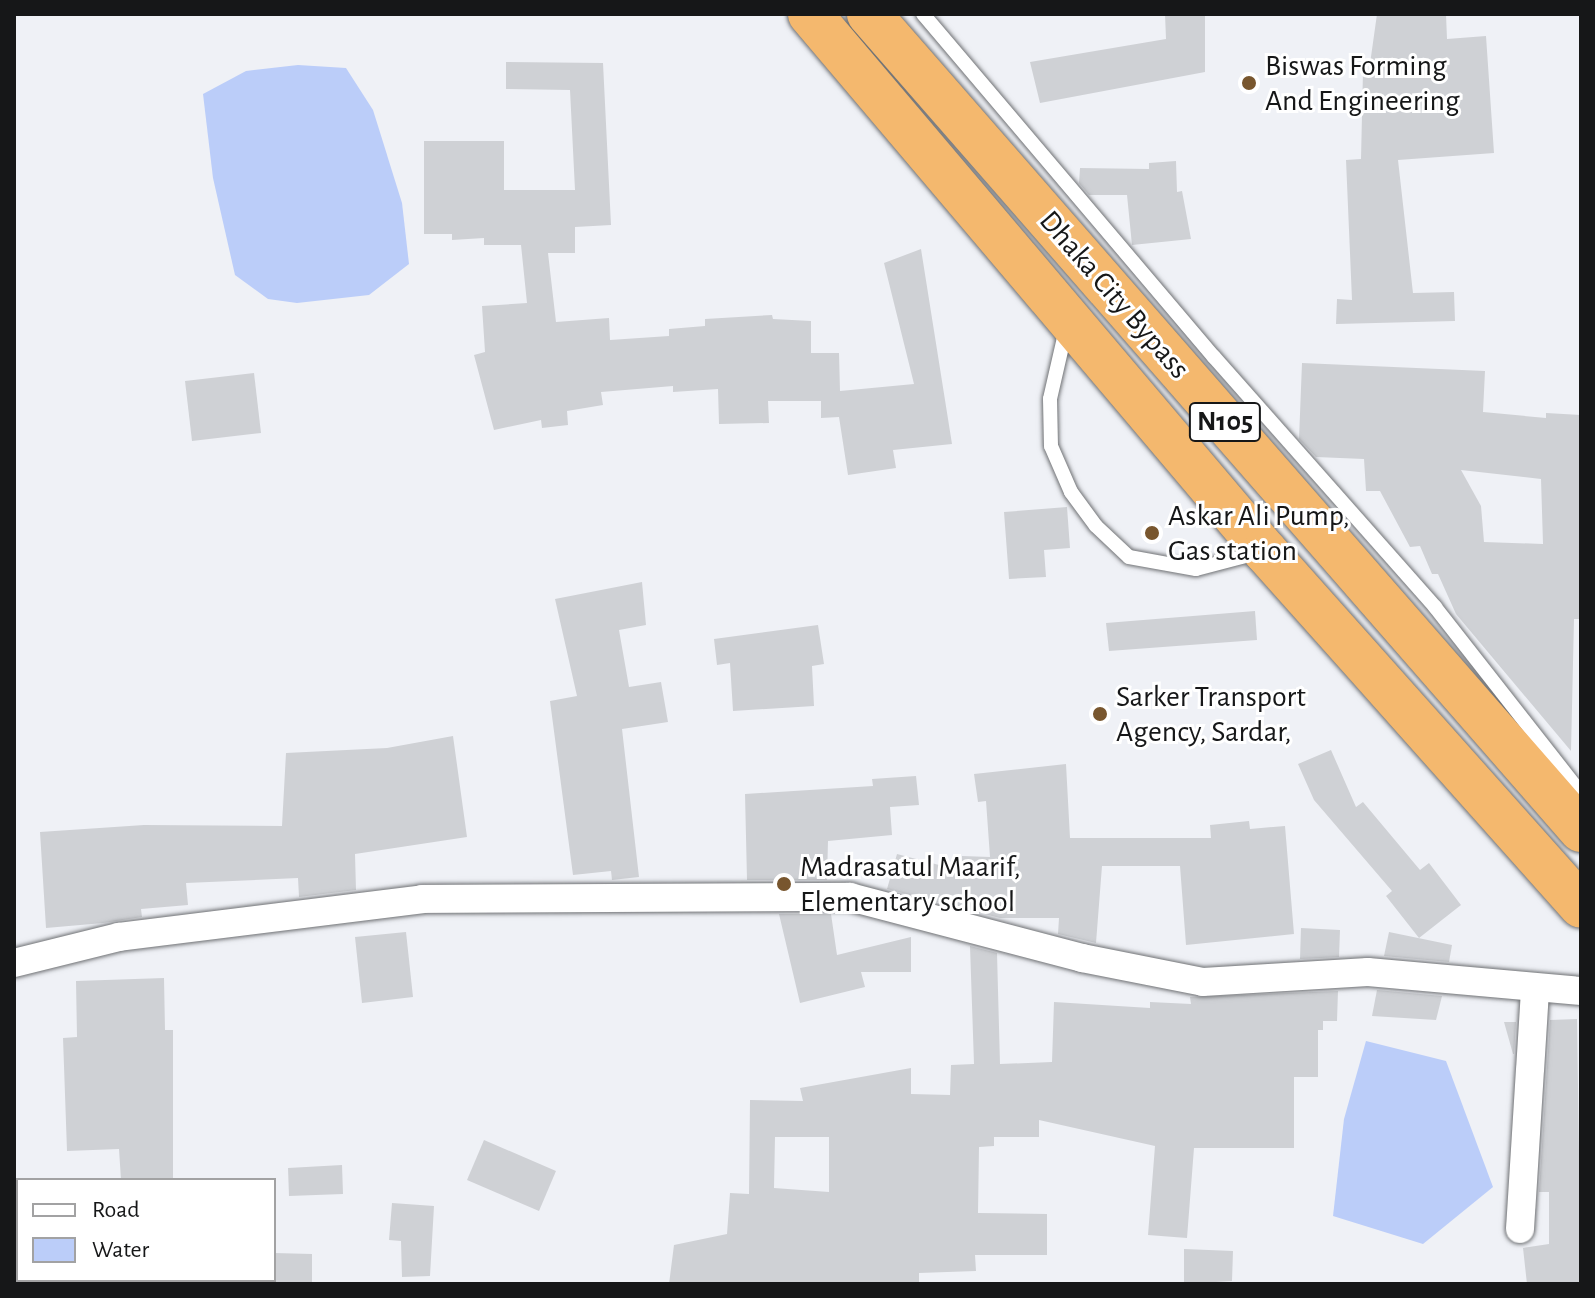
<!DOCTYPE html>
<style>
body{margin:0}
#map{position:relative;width:1595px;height:1298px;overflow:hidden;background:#eff1f6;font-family:"Alegreya Sans",sans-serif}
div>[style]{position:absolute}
.water>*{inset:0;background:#bbcdf9}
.building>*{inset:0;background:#cfd1d5}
.roads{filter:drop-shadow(0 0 2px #6f7174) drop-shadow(0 0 2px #6f7174)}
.service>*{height:14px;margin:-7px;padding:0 7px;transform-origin:7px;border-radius:7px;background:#fff}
.minor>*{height:28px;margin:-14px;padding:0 14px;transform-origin:14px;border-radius:14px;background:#fff}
.trunk>*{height:44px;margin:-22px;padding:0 22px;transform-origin:22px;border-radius:22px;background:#f4b86e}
.dots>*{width:22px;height:22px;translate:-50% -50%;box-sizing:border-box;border:4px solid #fff;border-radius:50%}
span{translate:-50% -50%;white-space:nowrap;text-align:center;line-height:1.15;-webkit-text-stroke:6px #fff;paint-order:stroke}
.shield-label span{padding:2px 6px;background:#fff;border:2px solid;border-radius:6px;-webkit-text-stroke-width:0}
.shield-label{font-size:28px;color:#161718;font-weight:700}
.poi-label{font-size:30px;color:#161718}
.left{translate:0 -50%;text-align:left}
.street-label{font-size:30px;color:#161718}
.frame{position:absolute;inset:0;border:16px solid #161718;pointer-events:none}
.legend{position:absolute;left:16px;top:1178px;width:260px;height:104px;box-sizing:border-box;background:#fff;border:2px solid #a2a2a3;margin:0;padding:10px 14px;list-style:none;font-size:24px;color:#161718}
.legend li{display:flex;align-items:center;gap:16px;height:40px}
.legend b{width:40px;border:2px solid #a2a2a3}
</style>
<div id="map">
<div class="water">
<i style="clip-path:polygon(298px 65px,346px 68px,373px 110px,402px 203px,409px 264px,369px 295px,297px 303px,268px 299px,235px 275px,213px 178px,203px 94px,246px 71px)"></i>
<i style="clip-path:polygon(1366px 1041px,1446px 1061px,1493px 1187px,1423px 1244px,1333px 1216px,1344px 1119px)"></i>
</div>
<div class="building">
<i style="clip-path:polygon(1165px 14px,1205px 14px,1205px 72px,1040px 103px,1030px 62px,1166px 39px)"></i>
<i style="clip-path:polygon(1377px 14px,1446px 14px,1447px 39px,1486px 36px,1494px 153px,1398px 160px,1413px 293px,1454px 292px,1455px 321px,1336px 324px,1337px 299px,1352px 300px,1346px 160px,1361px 159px,1363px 71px,1369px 71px)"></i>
<i style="clip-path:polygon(506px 62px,603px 63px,611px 225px,575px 227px,575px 253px,548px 253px,556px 322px,609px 318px,610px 340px,669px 336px,669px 329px,705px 326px,705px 319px,772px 315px,773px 319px,811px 321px,811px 353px,839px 353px,840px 391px,914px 384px,884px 263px,921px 249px,952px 444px,893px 450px,896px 468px,848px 475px,839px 417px,821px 418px,821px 401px,768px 401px,769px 423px,719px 424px,718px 389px,673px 392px,673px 386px,601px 392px,603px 405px,567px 411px,568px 425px,542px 428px,541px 420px,494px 430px,474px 355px,485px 352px,482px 306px,527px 303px,521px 245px,484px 245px,484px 238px,452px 240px,452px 234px,424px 234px,424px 141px,504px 141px,504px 190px,575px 190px,570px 90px,506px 89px)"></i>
<i style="clip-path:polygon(1176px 161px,1177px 192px,1182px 191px,1191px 239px,1132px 245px,1127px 195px,1089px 195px,1079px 183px,1080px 168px,1149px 169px,1149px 163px)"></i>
<i style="clip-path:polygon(evenodd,1302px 363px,1485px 371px,1483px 412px,1546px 418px,1546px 413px,1581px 415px,1581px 619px,1574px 619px,1571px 751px,1456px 614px,1438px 574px,1432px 574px,1420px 546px,1410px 547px,1380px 491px,1366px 491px,1364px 459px,1316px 457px,1299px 439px,1302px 363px,1461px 470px,1541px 479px,1543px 544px,1484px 542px,1481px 506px,1461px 470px)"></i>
<i style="clip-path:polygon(254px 373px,261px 433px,192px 441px,185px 381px)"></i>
<i style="clip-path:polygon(1067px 507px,1070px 548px,1044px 550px,1046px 577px,1009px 579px,1004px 512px)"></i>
<i style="clip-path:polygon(642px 582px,646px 625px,619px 630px,629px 687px,661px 682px,668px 722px,622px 729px,639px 877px,612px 880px,611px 871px,573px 875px,550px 701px,577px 696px,555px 599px)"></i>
<i style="clip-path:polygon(1255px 611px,1257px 640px,1109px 651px,1106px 623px)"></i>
<i style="clip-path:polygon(818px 625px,824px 664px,812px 666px,814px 706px,733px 711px,730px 663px,717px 665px,714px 639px)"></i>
<i style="clip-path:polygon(453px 736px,467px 837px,355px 854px,356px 890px,299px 897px,298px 878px,186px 883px,188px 905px,141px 909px,142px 917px,103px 923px,46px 928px,40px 832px,144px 825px,282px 826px,286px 753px,387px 748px)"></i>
<i style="clip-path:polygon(1331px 750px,1356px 807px,1363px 802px,1420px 870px,1429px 863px,1461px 905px,1419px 938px,1386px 896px,1392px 891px,1314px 800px,1298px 764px)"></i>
<i style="clip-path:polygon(1066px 764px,1070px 838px,1211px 838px,1210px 825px,1249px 821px,1250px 829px,1285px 826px,1294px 934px,1186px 945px,1180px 866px,1102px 866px,1096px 943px,1058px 934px,1059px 918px,1000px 918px,887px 889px,897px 854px,962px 871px,962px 856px,990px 857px,986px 801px,978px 802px,974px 774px)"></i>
<i style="clip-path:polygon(916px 776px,919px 805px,890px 807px,892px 835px,828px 841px,827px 880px,747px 880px,745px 794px,873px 786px,872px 779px)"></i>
<i style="clip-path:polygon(779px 914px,831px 914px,837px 955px,911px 937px,911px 972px,861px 972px,865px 987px,800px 1003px)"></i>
<i style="clip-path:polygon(1301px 928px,1340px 930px,1339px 957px,1300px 959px)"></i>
<i style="clip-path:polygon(406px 932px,413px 997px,362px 1003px,355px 937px)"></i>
<i style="clip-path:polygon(1389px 932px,1452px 945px,1449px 962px,1384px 956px)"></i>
<i style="clip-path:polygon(evenodd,970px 946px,997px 953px,1000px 1064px,1052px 1062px,1054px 1002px,1150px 1008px,1150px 1002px,1191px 1004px,1190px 997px,1338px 991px,1337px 1021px,1323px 1021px,1323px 1030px,1318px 1030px,1318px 1077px,1294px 1077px,1294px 1148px,1194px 1148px,1187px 1238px,1148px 1235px,1155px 1146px,1039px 1120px,1039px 1137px,994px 1137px,994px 1146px,979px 1147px,978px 1213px,1047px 1214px,1047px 1255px,975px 1255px,976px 1271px,919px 1273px,919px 1284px,669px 1284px,674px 1245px,727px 1234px,730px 1193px,749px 1194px,750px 1100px,803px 1101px,800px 1088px,911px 1068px,911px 1094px,950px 1095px,951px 1065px,974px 1064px,970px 946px,775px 1137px,829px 1137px,829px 1192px,774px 1188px,775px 1137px)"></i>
<i style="clip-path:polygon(164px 978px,165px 1030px,173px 1030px,173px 1180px,121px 1180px,119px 1149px,67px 1151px,63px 1038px,77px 1037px,76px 981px)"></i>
<i style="clip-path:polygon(1377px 990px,1442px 996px,1436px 1020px,1372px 1016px)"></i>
<i style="clip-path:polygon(1577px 1019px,1581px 1284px,1527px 1284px,1523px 1248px,1549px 1244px,1549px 1192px,1539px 1192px,1550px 1020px)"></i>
<i style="clip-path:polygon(1504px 1022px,1516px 1022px,1514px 1054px,1513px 1054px)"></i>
<i style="clip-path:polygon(484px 1140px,556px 1171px,539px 1211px,467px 1180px)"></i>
<i style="clip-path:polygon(342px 1165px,343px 1194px,289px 1196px,288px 1168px)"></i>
<i style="clip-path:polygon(392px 1203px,434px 1206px,430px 1276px,402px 1277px,401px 1241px,389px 1240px)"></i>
<i style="clip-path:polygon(1184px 1249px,1233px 1251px,1232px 1281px,1184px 1284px)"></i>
<i style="clip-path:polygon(274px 1253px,312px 1254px,312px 1284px,274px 1284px)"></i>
</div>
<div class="roads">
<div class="service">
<i style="left:923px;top:14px;width:450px;rotate:49.7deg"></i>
<i style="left:1214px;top:357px;width:334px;rotate:48.5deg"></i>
<i style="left:1435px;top:607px;width:236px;rotate:51.9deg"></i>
<i style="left:1066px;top:329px;width:72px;rotate:102.9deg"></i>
<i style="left:1050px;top:399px;width:47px;rotate:88.8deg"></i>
<i style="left:1051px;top:446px;width:50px;rotate:66.5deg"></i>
<i style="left:1071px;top:492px;width:42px;rotate:53.7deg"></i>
<i style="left:1096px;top:526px;width:45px;rotate:43.2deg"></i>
<i style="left:1129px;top:557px;width:68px;rotate:10.2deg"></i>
<i style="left:1196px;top:569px;width:63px;rotate:-14.7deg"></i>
</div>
<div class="minor">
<i style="left:14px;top:963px;width:108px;rotate:-13.9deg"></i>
<i style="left:119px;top:937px;width:305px;rotate:-7.1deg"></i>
<i style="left:422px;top:899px;width:428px;rotate:-0.3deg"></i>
<i style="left:850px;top:897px;width:240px;rotate:14.7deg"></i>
<i style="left:1082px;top:958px;width:123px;rotate:11.2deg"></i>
<i style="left:1203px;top:982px;width:165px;rotate:-3.5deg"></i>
<i style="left:1368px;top:972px;width:214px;rotate:5.1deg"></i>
<i style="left:1520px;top:1229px;width:238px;rotate:-86.4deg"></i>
</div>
<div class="trunk">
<i style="left:810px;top:14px;width:704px;rotate:49.73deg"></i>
<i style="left:1265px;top:551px;width:475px;rotate:48.3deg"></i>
<i style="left:869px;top:14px;width:1083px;rotate:48.89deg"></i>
</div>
</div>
<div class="dots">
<i style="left:1249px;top:83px;background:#78562e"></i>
<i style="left:1152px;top:533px;background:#78562e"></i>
<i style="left:1100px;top:714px;background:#78562e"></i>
<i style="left:784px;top:884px;background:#78562e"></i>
</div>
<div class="shield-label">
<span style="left:1225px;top:422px">N105</span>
</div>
<div class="poi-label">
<span class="left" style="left:1265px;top:83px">Biswas Forming<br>And Engineering</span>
<span class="left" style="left:1168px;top:533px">Askar Ali Pump,<br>Gas station</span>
<span class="left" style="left:1116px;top:714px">Sarker Transport<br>Agency, Sardar,</span>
<span class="left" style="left:800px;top:884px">Madrasatul Maarif,<br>Elementary school</span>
</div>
<div class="street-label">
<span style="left:1114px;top:295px;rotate:49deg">Dhaka City Bypass</span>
</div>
<div class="frame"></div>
<ul class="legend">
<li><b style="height:10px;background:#fff"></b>Road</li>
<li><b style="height:22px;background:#bbcdf9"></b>Water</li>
</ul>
</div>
